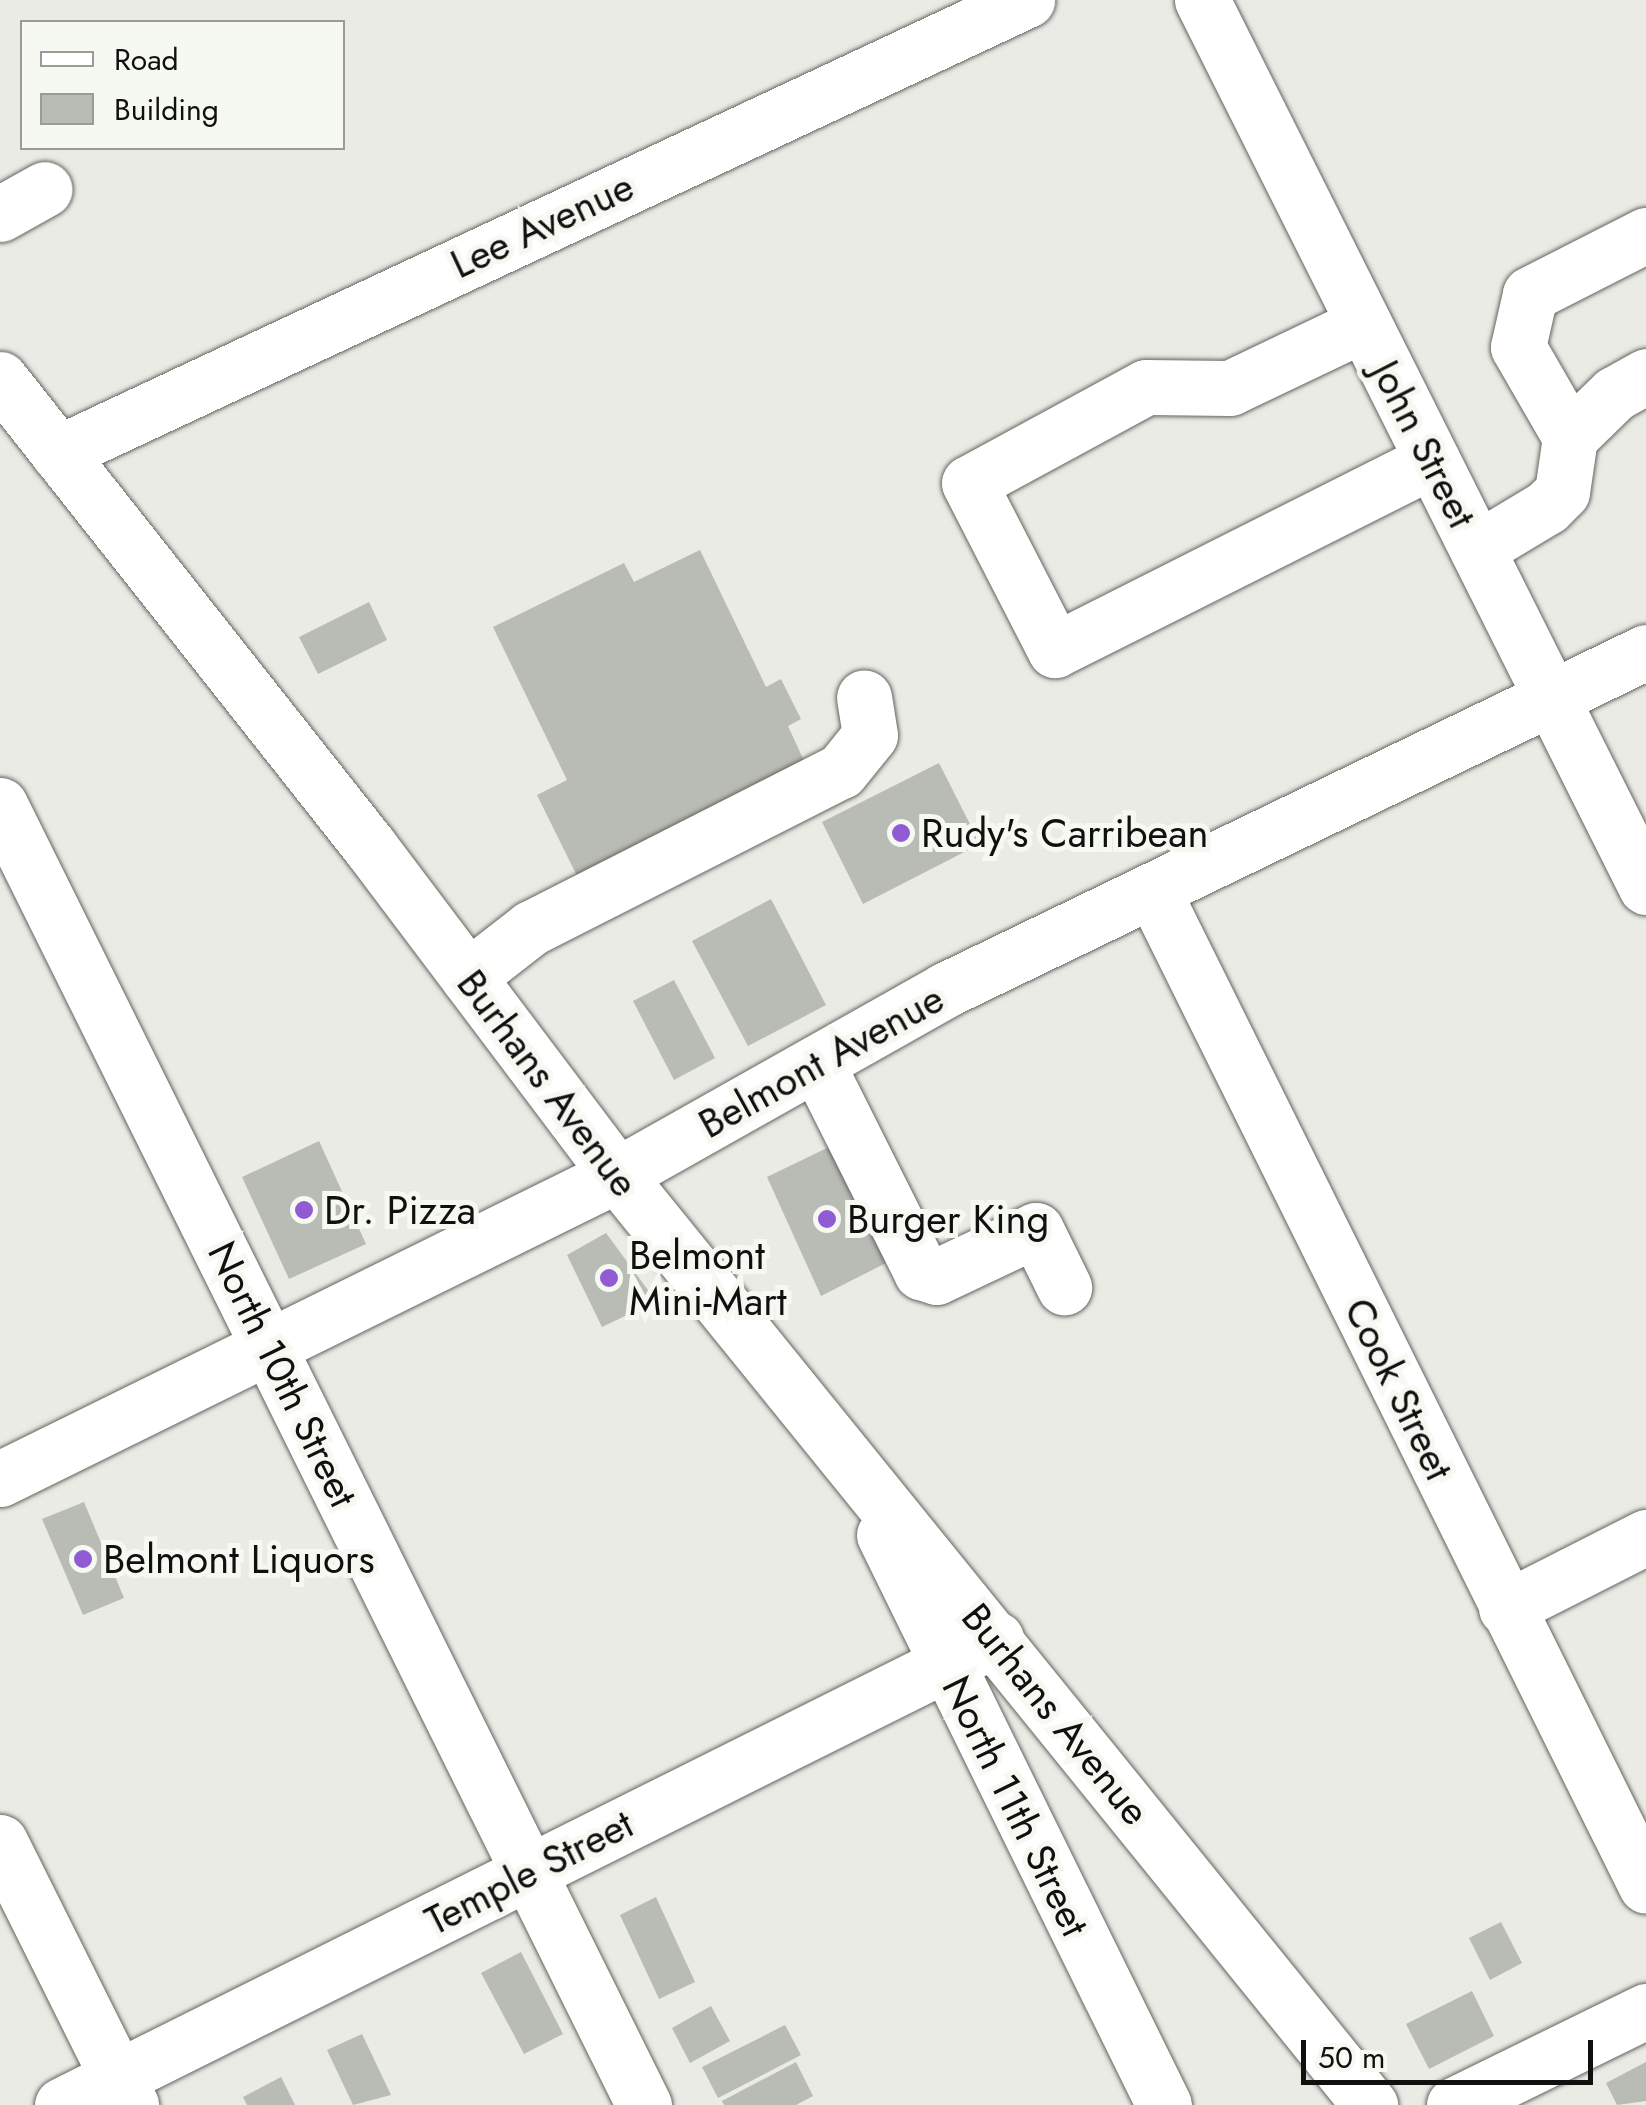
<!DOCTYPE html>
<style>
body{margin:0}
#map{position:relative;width:1646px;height:2105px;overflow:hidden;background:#e9ebe4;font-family:Jost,sans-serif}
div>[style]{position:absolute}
.building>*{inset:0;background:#b9bbb5}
.roads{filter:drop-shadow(0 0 2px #63655f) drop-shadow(0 0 2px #63655f)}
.minor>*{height:55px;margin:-27.5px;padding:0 27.5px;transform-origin:27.5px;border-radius:27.5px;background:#fff}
.major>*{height:55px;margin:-27.5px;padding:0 27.5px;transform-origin:27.5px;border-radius:27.5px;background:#fff}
.dots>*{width:28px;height:28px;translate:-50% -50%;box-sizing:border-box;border:5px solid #f6f8f2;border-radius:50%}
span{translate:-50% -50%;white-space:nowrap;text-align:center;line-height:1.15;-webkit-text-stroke:10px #f6f8f2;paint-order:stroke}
.street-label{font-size:40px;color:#10100e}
.poi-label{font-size:40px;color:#10100e}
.left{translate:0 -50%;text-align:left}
.legend{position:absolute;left:20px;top:20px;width:325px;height:130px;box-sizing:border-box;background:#f6f8f2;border:2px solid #9a9b97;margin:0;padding:12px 18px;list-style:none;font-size:30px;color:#10100e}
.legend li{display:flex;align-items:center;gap:20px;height:50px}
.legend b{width:50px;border:2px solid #9a9b97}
.scale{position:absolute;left:1301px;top:2040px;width:292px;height:45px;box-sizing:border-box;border:5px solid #10100e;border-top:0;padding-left:12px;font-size:30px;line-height:35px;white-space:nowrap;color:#10100e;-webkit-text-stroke:8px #f6f8f2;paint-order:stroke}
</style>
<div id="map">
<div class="building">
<i style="clip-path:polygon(700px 550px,766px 687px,781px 679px,801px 719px,788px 726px,805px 763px,577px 876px,537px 795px,567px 780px,493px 627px,624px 563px,634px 582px)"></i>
<i style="clip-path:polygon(369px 602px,387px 640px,318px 674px,299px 637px)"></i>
<i style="clip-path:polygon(939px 763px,980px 844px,863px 904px,822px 822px)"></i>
<i style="clip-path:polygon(771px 899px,826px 1005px,748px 1046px,692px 941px)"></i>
<i style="clip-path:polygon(674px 980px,715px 1058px,674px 1080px,633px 1001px)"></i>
<i style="clip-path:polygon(319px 1141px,366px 1244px,289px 1279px,242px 1177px)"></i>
<i style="clip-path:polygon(831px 1146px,888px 1262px,821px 1296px,767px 1177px)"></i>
<i style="clip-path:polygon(606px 1233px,656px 1301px,602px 1327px,567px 1255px)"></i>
<i style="clip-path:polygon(84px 1502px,124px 1598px,83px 1615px,42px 1519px)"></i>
<i style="clip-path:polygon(656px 1897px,695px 1982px,659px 1999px,620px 1915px)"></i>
<i style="clip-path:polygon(1501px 1922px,1522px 1963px,1490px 1980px,1469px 1938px)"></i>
<i style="clip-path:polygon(521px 1952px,563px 2034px,524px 2054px,481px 1973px)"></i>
<i style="clip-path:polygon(1472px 1991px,1494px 2036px,1429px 2069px,1406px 2024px)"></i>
<i style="clip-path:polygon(711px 2006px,730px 2041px,690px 2063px,672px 2028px)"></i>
<i style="clip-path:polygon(785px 2025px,801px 2055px,718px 2098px,702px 2067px)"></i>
<i style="clip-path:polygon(362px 2034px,391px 2095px,353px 2105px,327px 2050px)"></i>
<i style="clip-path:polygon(796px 2062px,813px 2096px,796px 2105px,724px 2105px,722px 2101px)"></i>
<i style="clip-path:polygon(1646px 2062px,1646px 2101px,1617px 2105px,1606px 2083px)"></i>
<i style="clip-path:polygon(281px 2077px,295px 2105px,247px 2105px,243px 2097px)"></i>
</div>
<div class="roads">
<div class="minor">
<i style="left:1202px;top:0;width:992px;rotate:63.41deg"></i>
<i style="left:0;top:214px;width:51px;rotate:-29.1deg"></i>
<i style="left:1364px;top:324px;width:148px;rotate:154.5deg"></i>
<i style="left:1230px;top:388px;width:84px;rotate:-179.3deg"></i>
<i style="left:1146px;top:387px;width:201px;rotate:151.5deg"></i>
<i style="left:969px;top:483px;width:188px;rotate:62.8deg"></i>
<i style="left:1055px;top:650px;width:422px;rotate:-26.7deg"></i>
<i style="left:0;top:379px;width:597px;rotate:51.67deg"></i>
<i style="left:370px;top:847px;width:411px;rotate:53deg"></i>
<i style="left:617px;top:1175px;width:1197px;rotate:51deg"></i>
<i style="left:1570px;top:437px;width:104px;rotate:-120deg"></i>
<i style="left:1518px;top:347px;width:54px;rotate:-77.2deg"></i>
<i style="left:1530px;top:294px;width:130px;rotate:-27deg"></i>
<i style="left:58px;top:453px;width:1070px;rotate:-25.06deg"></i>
<i style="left:1477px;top:549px;width:82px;rotate:-31deg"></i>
<i style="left:1547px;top:507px;width:21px;rotate:-45deg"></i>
<i style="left:1562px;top:492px;width:56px;rotate:-81.7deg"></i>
<i style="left:1570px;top:437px;width:62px;rotate:-44.3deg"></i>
<i style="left:1614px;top:394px;width:37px;rotate:-29deg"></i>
<i style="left:0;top:805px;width:1451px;rotate:63.65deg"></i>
<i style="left:1153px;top:891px;width:1110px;rotate:63.64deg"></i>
<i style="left:468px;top:977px;width:80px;rotate:-37.9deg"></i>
<i style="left:531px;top:928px;width:347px;rotate:-26.9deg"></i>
<i style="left:841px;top:771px;width:46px;rotate:-51.1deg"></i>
<i style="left:870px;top:735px;width:38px;rotate:-99deg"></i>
<i style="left:817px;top:1064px;width:233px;rotate:63.4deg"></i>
<i style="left:921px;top:1272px;width:16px;rotate:18deg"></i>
<i style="left:936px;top:1277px;width:110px;rotate:-25.2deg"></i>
<i style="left:1036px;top:1230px;width:64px;rotate:63.8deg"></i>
<i style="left:884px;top:1535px;width:635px;rotate:63.84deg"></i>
<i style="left:1506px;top:1608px;width:157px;rotate:-26.9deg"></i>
<i style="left:0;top:1842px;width:294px;rotate:63.5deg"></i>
<i style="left:62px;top:2105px;width:1044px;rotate:-26.52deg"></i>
<i style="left:1454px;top:2105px;width:214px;rotate:-26.1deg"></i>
</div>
<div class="major">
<i style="left:0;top:1479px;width:688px;rotate:-26.23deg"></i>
<i style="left:617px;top:1175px;width:377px;rotate:-29.4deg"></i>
<i style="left:945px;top:990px;width:778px;rotate:-25.74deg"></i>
</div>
</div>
<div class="dots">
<i style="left:901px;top:833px;background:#915bd3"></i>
<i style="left:304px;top:1210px;background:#915bd3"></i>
<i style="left:827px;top:1219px;background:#915bd3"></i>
<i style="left:609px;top:1278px;background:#915bd3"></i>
<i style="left:83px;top:1559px;background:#915bd3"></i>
</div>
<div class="street-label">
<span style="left:542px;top:225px;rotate:-25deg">Lee Avenue</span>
<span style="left:1424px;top:444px;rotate:63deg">John Street</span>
<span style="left:821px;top:1061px;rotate:-29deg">Belmont Avenue</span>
<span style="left:548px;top:1083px;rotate:53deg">Burhans Avenue</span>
<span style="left:283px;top:1374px;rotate:64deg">North 10th Street</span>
<span style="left:1399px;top:1389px;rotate:64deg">Cook Street</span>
<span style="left:1056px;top:1714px;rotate:51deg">Burhans Avenue</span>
<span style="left:1016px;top:1806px;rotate:64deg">North 11th Street</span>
<span style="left:529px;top:1872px;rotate:-27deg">Temple Street</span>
</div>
<div class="poi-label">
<span class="left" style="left:921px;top:833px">Rudy's Carribean</span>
<span class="left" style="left:324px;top:1210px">Dr. Pizza</span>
<span class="left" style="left:847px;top:1219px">Burger King</span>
<span class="left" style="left:629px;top:1278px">Belmont<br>Mini-Mart</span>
<span class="left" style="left:103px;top:1559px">Belmont Liquors</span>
</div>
<ul class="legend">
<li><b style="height:12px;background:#fff"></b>Road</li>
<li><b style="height:28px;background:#b9bbb5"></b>Building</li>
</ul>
<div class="scale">50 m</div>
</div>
